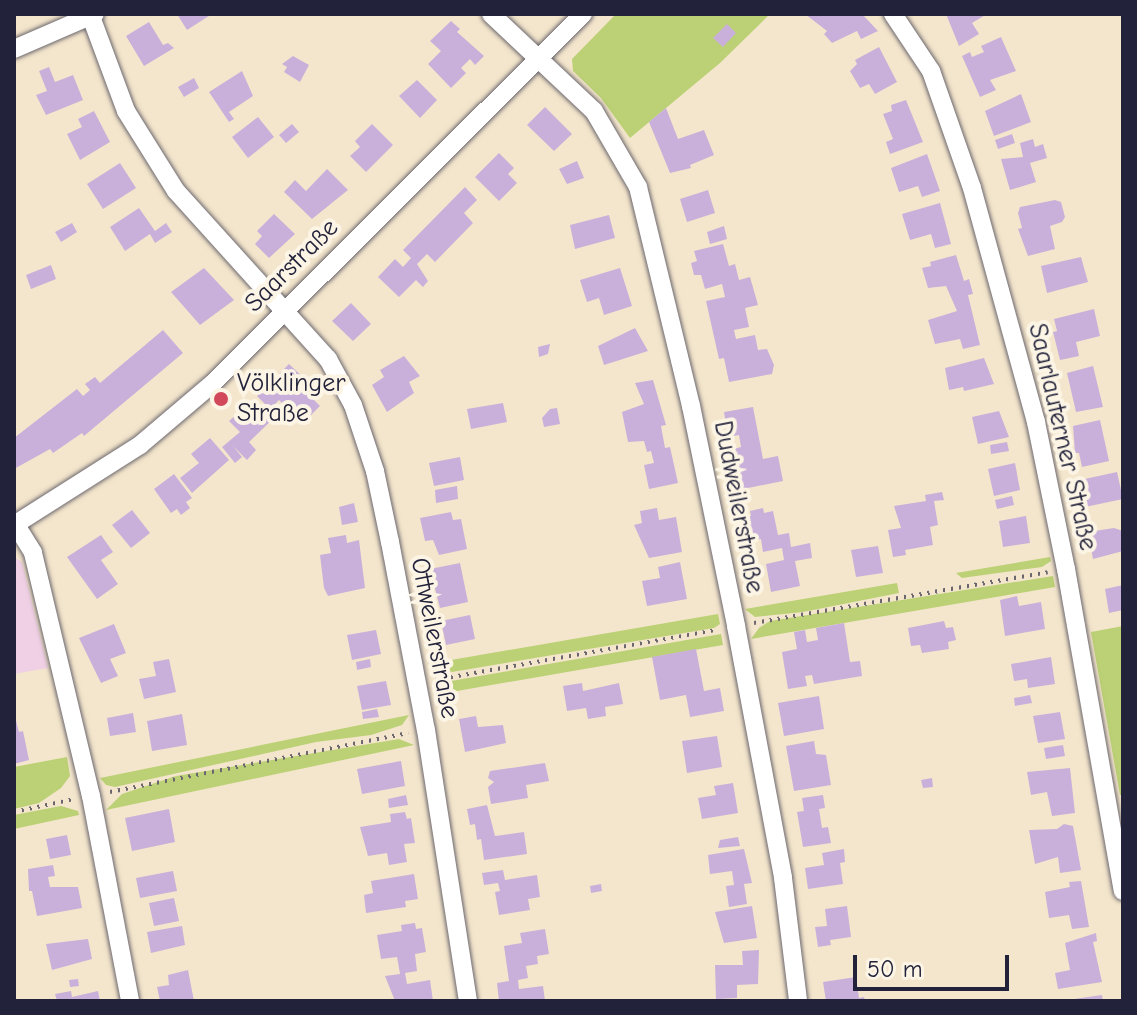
<!DOCTYPE html>
<meta charset="utf-8">
<style>
body{margin:0}
#map{position:relative;width:1137px;height:1015px;overflow:hidden;background:#f4e6cc;font-family:"Comic Neue",sans-serif}
div>[style]{position:absolute}
.built>*{inset:0;background:#f0d0e4}
.green>*{inset:0;background:#bcd175}
.building>*{inset:0;background:#c9b0da}
.path>*{height:4px;margin-top:-2px;transform-origin:0;background:repeating-linear-gradient(90deg,#6c676e 0 2px,transparent 0 8px)}
.roads{filter:drop-shadow(0 0 2px #6c676e) drop-shadow(0 0 2px #6c676e)}
.street>*{height:18px;margin:-9px;padding:0 9px;transform-origin:9px;border-radius:9px;background:#fff}
.dots>*{width:22px;height:22px;translate:-50% -50%;box-sizing:border-box;border:4px solid #fcf5e5;border-radius:50%}
span{translate:-50% -50%;white-space:nowrap;text-align:center;line-height:1.15;-webkit-text-stroke:8px #fcf5e5;paint-order:stroke}
.street-label{font-size:26px;color:#22223b}
.poi-label{font-size:26px;color:#22223b}
.left{translate:0 -50%;text-align:left}
.frame{position:absolute;inset:0;border:16px solid #22223b;pointer-events:none}
.scale{position:absolute;left:853px;top:955px;width:156px;height:36px;box-sizing:border-box;border:4px solid #22223b;border-top:0;padding-left:10px;font-size:24px;line-height:28px;white-space:nowrap;color:#22223b;-webkit-text-stroke:6px #fcf5e5;paint-order:stroke}
</style>
<div id="map">
<div class="built">
<i style="clip-path:polygon(14px 557px,22px 562px,48px 668px,14px 674px)"></i>
</div>
<div class="green">
<i style="clip-path:polygon(616px 14px,770px 14px,720px 63px,630px 138px,601px 98px,573px 71px,572px 59px)"></i>
<i style="clip-path:polygon(1050px 557px,1051px 561px,1042px 567px,962px 578px,956px 573px)"></i>
<i style="clip-path:polygon(1053px 576px,1055px 587px,751px 639px,759px 628px,770px 621px)"></i>
<i style="clip-path:polygon(897px 583px,899px 593px,803px 612px,755px 617px,745px 609px)"></i>
<i style="clip-path:polygon(718px 614px,720px 624px,714px 628px,452px 672px,428px 664px)"></i>
<i style="clip-path:polygon(1123px 626px,1123px 795px,1120px 795px,1091px 632px)"></i>
<i style="clip-path:polygon(721px 634px,723px 645px,434px 695px,451px 681px)"></i>
<i style="clip-path:polygon(409px 715px,402px 725px,371px 735px,316px 742px,115px 787px,106px 785px,100px 778px)"></i>
<i style="clip-path:polygon(399px 739px,414px 745px,106px 810px,122px 794px,176px 776px)"></i>
<i style="clip-path:polygon(67px 757px,70px 776px,61px 788px,39px 803px,14px 809px,14px 767px)"></i>
<i style="clip-path:polygon(61px 806px,78px 811px,79px 815px,14px 829px,14px 815px)"></i>
</div>
<div class="building">
<i style="clip-path:polygon(177px 14px,212px 14px,187px 30px)"></i>
<i style="clip-path:polygon(805px 14px,862px 14px,878px 31px,861px 39px,857px 31px,832px 43px,824px 34px,827px 31px)"></i>
<i style="clip-path:polygon(946px 14px,987px 14px,972px 23px,979px 34px,959px 46px)"></i>
<i style="clip-path:polygon(451px 21px,460px 29px,457px 32px,484px 56px,475px 65px,470px 59px,461px 68px,466px 73px,451px 88px,428px 64px,441px 51px,430px 41px)"></i>
<i style="clip-path:polygon(149px 22px,163px 45px,168px 43px,174px 48px,144px 66px,126px 36px)"></i>
<i style="clip-path:polygon(727px 24px,736px 33px,723px 47px,713px 38px)"></i>
<i style="clip-path:polygon(1001px 37px,1016px 71px,990px 80px,996px 90px,980px 97px,962px 56px,970px 52px,972px 57px,984px 52px,981px 46px)"></i>
<i style="clip-path:polygon(879px 47px,897px 82px,875px 94px,869px 84px,860px 88px,850px 71px,857px 64px,855px 60px)"></i>
<i style="clip-path:polygon(293px 56px,309px 65px,300px 82px,284px 72px,287px 67px,282px 64px)"></i>
<i style="clip-path:polygon(49px 67px,55px 82px,73px 75px,83px 100px,46px 115px,36px 95px,47px 91px,39px 71px)"></i>
<i style="clip-path:polygon(242px 71px,253px 96px,229px 112px,234px 119px,229px 122px,209px 92px)"></i>
<i style="clip-path:polygon(194px 78px,199px 88px,184px 97px,178px 87px)"></i>
<i style="clip-path:polygon(417px 80px,437px 100px,420px 118px,399px 96px)"></i>
<i style="clip-path:polygon(1021px 94px,1031px 122px,994px 136px,985px 111px)"></i>
<i style="clip-path:polygon(906px 100px,923px 142px,890px 154px,886px 142px,893px 139px,883px 114px,892px 111px,891px 105px)"></i>
<i style="clip-path:polygon(545px 107px,572px 134px,554px 151px,527px 125px)"></i>
<i style="clip-path:polygon(666px 108px,678px 139px,704px 130px,714px 155px,690px 165px,691px 168px,670px 173px,649px 122px)"></i>
<i style="clip-path:polygon(94px 111px,110px 142px,80px 160px,67px 134px,82px 127px,78px 119px)"></i>
<i style="clip-path:polygon(258px 117px,274px 137px,248px 158px,232px 137px)"></i>
<i style="clip-path:polygon(292px 124px,299px 132px,286px 143px,279px 135px)"></i>
<i style="clip-path:polygon(372px 124px,393px 145px,366px 172px,350px 156px,360px 147px,355px 141px)"></i>
<i style="clip-path:polygon(1012px 134px,1015px 143px,998px 149px,995px 140px)"></i>
<i style="clip-path:polygon(1033px 139px,1035px 147px,1043px 144px,1047px 158px,1030px 163px,1036px 182px,1010px 190px,1001px 159px,1023px 157px,1020px 143px)"></i>
<i style="clip-path:polygon(499px 153px,514px 168px,508px 174px,517px 183px,499px 201px,475px 177px)"></i>
<i style="clip-path:polygon(927px 154px,940px 191px,922px 197px,918px 186px,899px 192px,891px 168px)"></i>
<i style="clip-path:polygon(577px 161px,584px 178px,567px 184px,559px 169px)"></i>
<i style="clip-path:polygon(120px 163px,136px 188px,103px 209px,87px 184px)"></i>
<i style="clip-path:polygon(327px 169px,348px 190px,312px 219px,284px 192px,295px 180px,306px 191px)"></i>
<i style="clip-path:polygon(465px 187px,477px 200px,464px 213px,473px 223px,435px 262px,427px 254px,417px 264px,428px 281px,423px 287px,416px 280px,399px 297px,378px 277px,395px 259px,403px 267px,411px 258px,403px 250px)"></i>
<i style="clip-path:polygon(708px 190px,715px 213px,687px 222px,680px 199px)"></i>
<i style="clip-path:polygon(1055px 200px,1061px 202px,1065px 217px,1062px 222px,1050px 226px,1055px 249px,1028px 256px,1018px 229px,1022px 228px,1018px 213px,1020px 207px)"></i>
<i style="clip-path:polygon(940px 203px,951px 244px,935px 248px,931px 234px,910px 240px,902px 214px)"></i>
<i style="clip-path:polygon(139px 208px,155px 231px,166px 223px,172px 232px,155px 243px,150px 234px,125px 251px,110px 227px)"></i>
<i style="clip-path:polygon(274px 214px,295px 234px,269px 258px,255px 244px,262px 236px,257px 231px)"></i>
<i style="clip-path:polygon(609px 215px,615px 238px,575px 249px,570px 225px)"></i>
<i style="clip-path:polygon(72px 223px,77px 232px,61px 242px,55px 232px)"></i>
<i style="clip-path:polygon(724px 226px,727px 239px,710px 244px,707px 232px)"></i>
<i style="clip-path:polygon(723px 244px,729px 266px,735px 264px,739px 280px,750px 277px,758px 305px,745px 308px,749px 327px,734px 330px,736px 339px,755px 335px,758px 350px,767px 349px,774px 365px,772px 374px,729px 382px,724px 358px,719px 359px,706px 301px,725px 297px,722px 284px,705px 289px,701px 275px,694px 275px,691px 263px,697px 261px,694px 251px)"></i>
<i style="clip-path:polygon(956px 255px,964px 281px,969px 279px,973px 294px,968px 295px,980px 345px,963px 349px,960px 339px,935px 344px,928px 320px,957px 311px,946px 286px,928px 288px,922px 268px,931px 266px,930px 262px)"></i>
<i style="clip-path:polygon(1081px 257px,1088px 282px,1047px 293px,1041px 266px)"></i>
<i style="clip-path:polygon(51px 265px,56px 279px,31px 289px,26px 275px)"></i>
<i style="clip-path:polygon(204px 268px,234px 300px,200px 325px,171px 292px)"></i>
<i style="clip-path:polygon(620px 268px,632px 306px,604px 315px,599px 298px,587px 302px,580px 280px)"></i>
<i style="clip-path:polygon(351px 303px,371px 324px,353px 341px,332px 321px)"></i>
<i style="clip-path:polygon(1094px 309px,1100px 336px,1076px 342px,1079px 356px,1060px 360px,1053px 332px,1057px 331px,1054px 319px)"></i>
<i style="clip-path:polygon(635px 328px,648px 351px,604px 365px,598px 346px)"></i>
<i style="clip-path:polygon(163px 330px,183px 353px,84px 436px,82px 433px,53px 453px,50px 449px,14px 469px,14px 438px,77px 389px,83px 396px,90px 390px,85px 384px,95px 377px,100px 383px)"></i>
<i style="clip-path:polygon(550px 344px,548px 354px,539px 357px,538px 347px)"></i>
<i style="clip-path:polygon(404px 356px,420px 376px,409px 382px,414px 393px,387px 412px,372px 385px,384px 377px,380px 370px)"></i>
<i style="clip-path:polygon(984px 358px,994px 384px,964px 391px,963px 387px,949px 390px,945px 368px)"></i>
<i style="clip-path:polygon(289px 364px,310px 384px,304px 390px,320px 406px,302px 424px,279px 400px,270px 409px,276px 416px,249px 442px,256px 450px,247px 460px,233px 446px,242px 457px,235px 463px,222px 447px,240px 432px,229px 421px,251px 402px,259px 411px,266px 405px,257px 396px)"></i>
<i style="clip-path:polygon(1093px 366px,1103px 407px,1076px 412px,1067px 373px)"></i>
<i style="clip-path:polygon(653px 380px,666px 425px,661px 426px,665px 448px,670px 447px,678px 483px,649px 489px,644px 465px,654px 463px,651px 451px,647px 452px,644px 441px,628px 442px,622px 412px,644px 404px,635px 383px)"></i>
<i style="clip-path:polygon(503px 403px,507px 422px,471px 429px,467px 409px)"></i>
<i style="clip-path:polygon(753px 407px,763px 459px,778px 456px,783px 481px,738px 490px,733px 449px,741px 447px,739px 435px,728px 437px,724px 412px)"></i>
<i style="clip-path:polygon(557px 408px,560px 424px,544px 427px,542px 418px,550px 409px)"></i>
<i style="clip-path:polygon(999px 411px,1009px 437px,978px 444px,972px 417px)"></i>
<i style="clip-path:polygon(1100px 420px,1109px 461px,1082px 467px,1079px 453px,1075px 453px,1073px 426px)"></i>
<i style="clip-path:polygon(210px 438px,229px 460px,192px 493px,180px 478px,199px 463px,191px 454px)"></i>
<i style="clip-path:polygon(1007px 442px,1009px 451px,991px 454px,990px 445px)"></i>
<i style="clip-path:polygon(460px 457px,464px 480px,434px 486px,429px 463px)"></i>
<i style="clip-path:polygon(1015px 463px,1020px 490px,994px 496px,988px 469px)"></i>
<i style="clip-path:polygon(1117px 472px,1123px 499px,1085px 507px,1080px 480px)"></i>
<i style="clip-path:polygon(174px 474px,192px 498px,186px 502px,190px 508px,181px 515px,177px 509px,171px 513px,154px 489px)"></i>
<i style="clip-path:polygon(457px 486px,458px 499px,436px 503px,435px 490px)"></i>
<i style="clip-path:polygon(942px 492px,944px 500px,934px 501px,938px 525px,930px 527px,933px 545px,905px 550px,906px 555px,893px 557px,888px 530px,901px 528px,894px 506px,926px 501px,925px 495px)"></i>
<i style="clip-path:polygon(1012px 496px,1014px 505px,997px 509px,995px 500px)"></i>
<i style="clip-path:polygon(354px 503px,358px 522px,342px 525px,339px 507px)"></i>
<i style="clip-path:polygon(657px 508px,659px 520px,676px 517px,682px 552px,649px 558px,634px 525px,642px 523px,640px 511px)"></i>
<i style="clip-path:polygon(763px 508px,764px 513px,773px 511px,778px 535px,789px 533px,791px 547px,810px 543px,812px 558px,795px 561px,800px 586px,771px 592px,766px 564px,784px 560px,782px 548px,763px 552px,761px 539px,748px 542px,744px 517px,751px 516px,750px 511px)"></i>
<i style="clip-path:polygon(132px 510px,150px 533px,131px 548px,112px 525px)"></i>
<i style="clip-path:polygon(451px 512px,453px 520px,461px 519px,467px 549px,439px 555px,433px 540px,425px 541px,420px 518px)"></i>
<i style="clip-path:polygon(1026px 516px,1030px 543px,1003px 547px,999px 521px)"></i>
<i style="clip-path:polygon(1114px 528px,1123px 531px,1123px 551px,1093px 559px,1088px 532px)"></i>
<i style="clip-path:polygon(101px 535px,113px 552px,101px 560px,118px 584px,97px 599px,67px 557px)"></i>
<i style="clip-path:polygon(346px 535px,347px 543px,359px 540px,365px 588px,328px 596px,324px 588px,320px 555px,331px 553px,328px 538px)"></i>
<i style="clip-path:polygon(878px 546px,883px 573px,856px 577px,851px 550px)"></i>
<i style="clip-path:polygon(680px 562px,687px 599px,647px 606px,642px 581px,660px 578px,658px 567px)"></i>
<i style="clip-path:polygon(460px 563px,468px 602px,440px 608px,430px 569px)"></i>
<i style="clip-path:polygon(1123px 585px,1123px 610px,1109px 613px,1105px 589px)"></i>
<i style="clip-path:polygon(1017px 596px,1019px 606px,1041px 602px,1045px 629px,1005px 636px,1000px 600px)"></i>
<i style="clip-path:polygon(470px 615px,475px 639px,446px 645px,441px 621px)"></i>
<i style="clip-path:polygon(944px 621px,946px 628px,953px 627px,956px 640px,948px 642px,949px 649px,922px 653px,920px 645px,911px 646px,908px 628px)"></i>
<i style="clip-path:polygon(844px 623px,850px 662px,860px 661px,862px 676px,814px 684px,812px 675px,805px 676px,807px 686px,788px 689px,782px 652px,797px 649px,794px 632px,805px 630px,807px 642px,818px 640px,816px 628px)"></i>
<i style="clip-path:polygon(114px 624px,126px 653px,110px 659px,118px 676px,101px 683px,79px 638px)"></i>
<i style="clip-path:polygon(376px 630px,381px 654px,352px 660px,347px 635px)"></i>
<i style="clip-path:polygon(696px 649px,704px 691px,720px 688px,724px 711px,690px 717px,686px 695px,660px 700px,652px 657px)"></i>
<i style="clip-path:polygon(1051px 657px,1055px 684px,1028px 688px,1027px 679px,1014px 681px,1011px 664px)"></i>
<i style="clip-path:polygon(169px 659px,176px 692px,144px 699px,139px 679px,156px 676px,153px 662px)"></i>
<i style="clip-path:polygon(370px 659px,371px 667px,357px 670px,356px 662px)"></i>
<i style="clip-path:polygon(386px 681px,391px 705px,362px 710px,357px 686px)"></i>
<i style="clip-path:polygon(582px 683px,583px 691px,619px 683px,623px 704px,605px 707px,606px 716px,588px 719px,586px 708px,567px 711px,563px 686px)"></i>
<i style="clip-path:polygon(1030px 695px,1032px 703px,1015px 706px,1014px 698px)"></i>
<i style="clip-path:polygon(819px 696px,824px 729px,784px 736px,778px 703px)"></i>
<i style="clip-path:polygon(377px 709px,379px 717px,363px 719px,362px 712px)"></i>
<i style="clip-path:polygon(1060px 712px,1065px 739px,1038px 743px,1033px 716px)"></i>
<i style="clip-path:polygon(14px 713px,19px 732px,23px 731px,29px 760px,14px 764px)"></i>
<i style="clip-path:polygon(133px 713px,136px 732px,110px 736px,107px 718px)"></i>
<i style="clip-path:polygon(182px 714px,187px 745px,152px 751px,147px 721px)"></i>
<i style="clip-path:polygon(476px 716px,478px 727px,503px 725px,506px 743px,465px 752px,459px 719px)"></i>
<i style="clip-path:polygon(717px 736px,722px 767px,687px 773px,682px 741px)"></i>
<i style="clip-path:polygon(814px 741px,816px 754px,826px 755px,831px 785px,794px 791px,786px 746px)"></i>
<i style="clip-path:polygon(1063px 745px,1065px 756px,1046px 759px,1044px 748px)"></i>
<i style="clip-path:polygon(401px 761px,405px 786px,362px 794px,357px 769px)"></i>
<i style="clip-path:polygon(545px 763px,549px 781px,526px 785px,528px 798px,491px 804px,488px 787px,494px 782px,488px 778px,490px 771px)"></i>
<i style="clip-path:polygon(1070px 768px,1075px 813px,1052px 816px,1047px 792px,1031px 795px,1027px 772px)"></i>
<i style="clip-path:polygon(932px 778px,933px 787px,923px 788px,921px 780px)"></i>
<i style="clip-path:polygon(733px 783px,738px 813px,702px 819px,698px 798px,716px 795px,714px 786px)"></i>
<i style="clip-path:polygon(406px 795px,408px 805px,389px 808px,388px 799px)"></i>
<i style="clip-path:polygon(823px 795px,825px 808px,819px 809px,822px 828px,828px 827px,831px 843px,803px 847px,797px 812px,804px 811px,802px 798px)"></i>
<i style="clip-path:polygon(487px 805px,495px 836px,524px 832px,527px 854px,484px 860px,481px 839px,477px 840px,475px 824px,470px 825px,467px 809px)"></i>
<i style="clip-path:polygon(169px 809px,175px 842px,132px 851px,125px 818px)"></i>
<i style="clip-path:polygon(405px 812px,407px 819px,411px 818px,415px 843px,404px 844px,407px 862px,389px 865px,387px 853px,368px 856px,360px 827px,391px 822px,390px 814px)"></i>
<i style="clip-path:polygon(1064px 824px,1073px 826px,1081px 870px,1060px 873px,1058px 857px,1035px 864px,1029px 830px,1057px 829px)"></i>
<i style="clip-path:polygon(67px 835px,71px 855px,50px 859px,46px 839px)"></i>
<i style="clip-path:polygon(738px 837px,740px 846px,718px 848px,720px 840px)"></i>
<i style="clip-path:polygon(744px 849px,752px 883px,744px 884px,747px 904px,729px 907px,726px 886px,734px 885px,732px 871px,710px 874px,708px 855px)"></i>
<i style="clip-path:polygon(844px 849px,845px 862px,840px 863px,843px 884px,808px 889px,805px 868px,824px 865px,822px 853px)"></i>
<i style="clip-path:polygon(53px 865px,55px 876px,48px 877px,50px 887px,78px 887px,82px 908px,37px 916px,32px 891px,29px 891px,28px 869px)"></i>
<i style="clip-path:polygon(503px 870px,505px 880px,537px 875px,540px 897px,528px 899px,530px 910px,499px 915px,495px 892px,500px 891px,498px 883px,484px 885px,482px 873px)"></i>
<i style="clip-path:polygon(173px 871px,177px 891px,140px 898px,136px 878px)"></i>
<i style="clip-path:polygon(414px 874px,418px 899px,405px 901px,406px 907px,366px 913px,364px 895px,373px 893px,371px 881px)"></i>
<i style="clip-path:polygon(1081px 881px,1089px 927px,1072px 929px,1069px 915px,1049px 918px,1045px 892px,1070px 887px,1069px 882px)"></i>
<i style="clip-path:polygon(601px 884px,602px 891px,591px 893px,590px 886px)"></i>
<i style="clip-path:polygon(174px 898px,179px 921px,154px 926px,149px 903px)"></i>
<i style="clip-path:polygon(752px 906px,757px 938px,724px 943px,715px 912px)"></i>
<i style="clip-path:polygon(847px 906px,851px 937px,830px 940px,831px 945px,818px 947px,815px 927px,827px 926px,825px 909px)"></i>
<i style="clip-path:polygon(415px 923px,416px 929px,422px 928px,426px 952px,415px 954px,417px 971px,405px 973px,407px 984px,430px 980px,433px 1001px,395px 1001px,385px 976px,400px 974px,397px 957px,381px 959px,377px 935px,402px 931px,401px 925px)"></i>
<i style="clip-path:polygon(182px 926px,185px 945px,151px 953px,147px 932px)"></i>
<i style="clip-path:polygon(545px 929px,549px 954px,537px 956px,538px 964px,526px 966px,528px 978px,518px 980px,519px 989px,543px 986px,545px 1001px,499px 1001px,497px 983px,509px 981px,504px 946px,522px 943px,520px 933px)"></i>
<i style="clip-path:polygon(1096px 933px,1097px 941px,1093px 942px,1102px 982px,1058px 989px,1055px 973px,1070px 970px,1065px 943px)"></i>
<i style="clip-path:polygon(88px 939px,92px 959px,52px 970px,46px 944px)"></i>
<i style="clip-path:polygon(759px 950px,758px 984px,737px 985px,737px 998px,716px 999px,715px 965px,743px 965px,742px 951px)"></i>
<i style="clip-path:polygon(188px 970px,194px 1001px,160px 1001px,157px 987px,169px 985px,168px 975px)"></i>
<i style="clip-path:polygon(856px 977px,859px 998px,864px 997px,865px 1001px,826px 1001px,823px 982px)"></i>
<i style="clip-path:polygon(78px 979px,79px 986px,70px 987px,69px 980px)"></i>
<i style="clip-path:polygon(71px 991px,72px 997px,98px 991px,100px 1001px,57px 1001px,55px 994px)"></i>
<i style="clip-path:polygon(1102px 995px,1103px 1001px,1074px 1001px,1074px 999px)"></i>
</div>
<div class="path">
<i style="left:754px;top:623px;width:298px;rotate:-9.8deg"></i>
<i style="left:435px;top:680px;width:286px;rotate:-10.1deg"></i>
<i style="left:110px;top:792px;width:304px;rotate:-11.2deg"></i>
<i style="left:14px;top:812px;width:61px;rotate:-12.2deg"></i>
</div>
<div class="roads">
<div class="street">
<i style="left:90px;top:14px;width:103px;rotate:69.6deg"></i>
<i style="left:126px;top:111px;width:94px;rotate:58deg"></i>
<i style="left:176px;top:191px;width:227px;rotate:47.9deg"></i>
<i style="left:328px;top:359px;width:52px;rotate:61.5deg"></i>
<i style="left:353px;top:405px;width:70px;rotate:71.6deg"></i>
<i style="left:375px;top:471px;width:73px;rotate:78.1deg"></i>
<i style="left:390px;top:542px;width:191px;rotate:79.2deg"></i>
<i style="left:426px;top:730px;width:274px;rotate:81.2deg"></i>
<i style="left:491px;top:14px;width:141px;rotate:43.3deg"></i>
<i style="left:594px;top:111px;width:88px;rotate:59.9deg"></i>
<i style="left:638px;top:187px;width:225px;rotate:76.4deg"></i>
<i style="left:691px;top:406px;width:225px;rotate:78.4deg"></i>
<i style="left:736px;top:626px;width:256px;rotate:79.4deg"></i>
<i style="left:783px;top:878px;width:124px;rotate:83deg"></i>
<i style="left:893px;top:14px;width:69px;rotate:56.3deg"></i>
<i style="left:931px;top:71px;width:124px;rotate:70.7deg"></i>
<i style="left:972px;top:188px;width:243px;rotate:74.7deg"></i>
<i style="left:1036px;top:422px;width:150px;rotate:78.5deg"></i>
<i style="left:1066px;top:569px;width:327px;rotate:80deg"></i>
<i style="left:14px;top:49px;width:88px;rotate:-23.4deg"></i>
<i style="left:14px;top:522px;width:36px;rotate:58deg"></i>
<i style="left:33px;top:553px;width:250px;rotate:76.6deg"></i>
<i style="left:91px;top:796px;width:209px;rotate:79.2deg"></i>
<i style="left:14px;top:525px;width:149px;rotate:-32.4deg"></i>
<i style="left:140px;top:445px;width:94px;rotate:-40.3deg"></i>
<i style="left:212px;top:384px;width:524px;rotate:-44.92deg"></i>
</div>
</div>
<div class="dots">
<i style="left:221px;top:399px;background:#d1495b"></i>
</div>
<div class="street-label">
<span style="left:292px;top:266px;rotate:-45deg">Saarstraße</span>
<span style="left:1062px;top:437px;rotate:77deg">Saarlauterner Straße</span>
<span style="left:738px;top:507px;rotate:79deg">Dudweilerstraße</span>
<span style="left:434px;top:638px;rotate:79deg">Ottweilerstraße</span>
</div>
<div class="poi-label">
<span class="left" style="left:237px;top:399px">Völklinger<br>Straße</span>
</div>
<div class="frame"></div>
<div class="scale">50 m</div>
</div>
